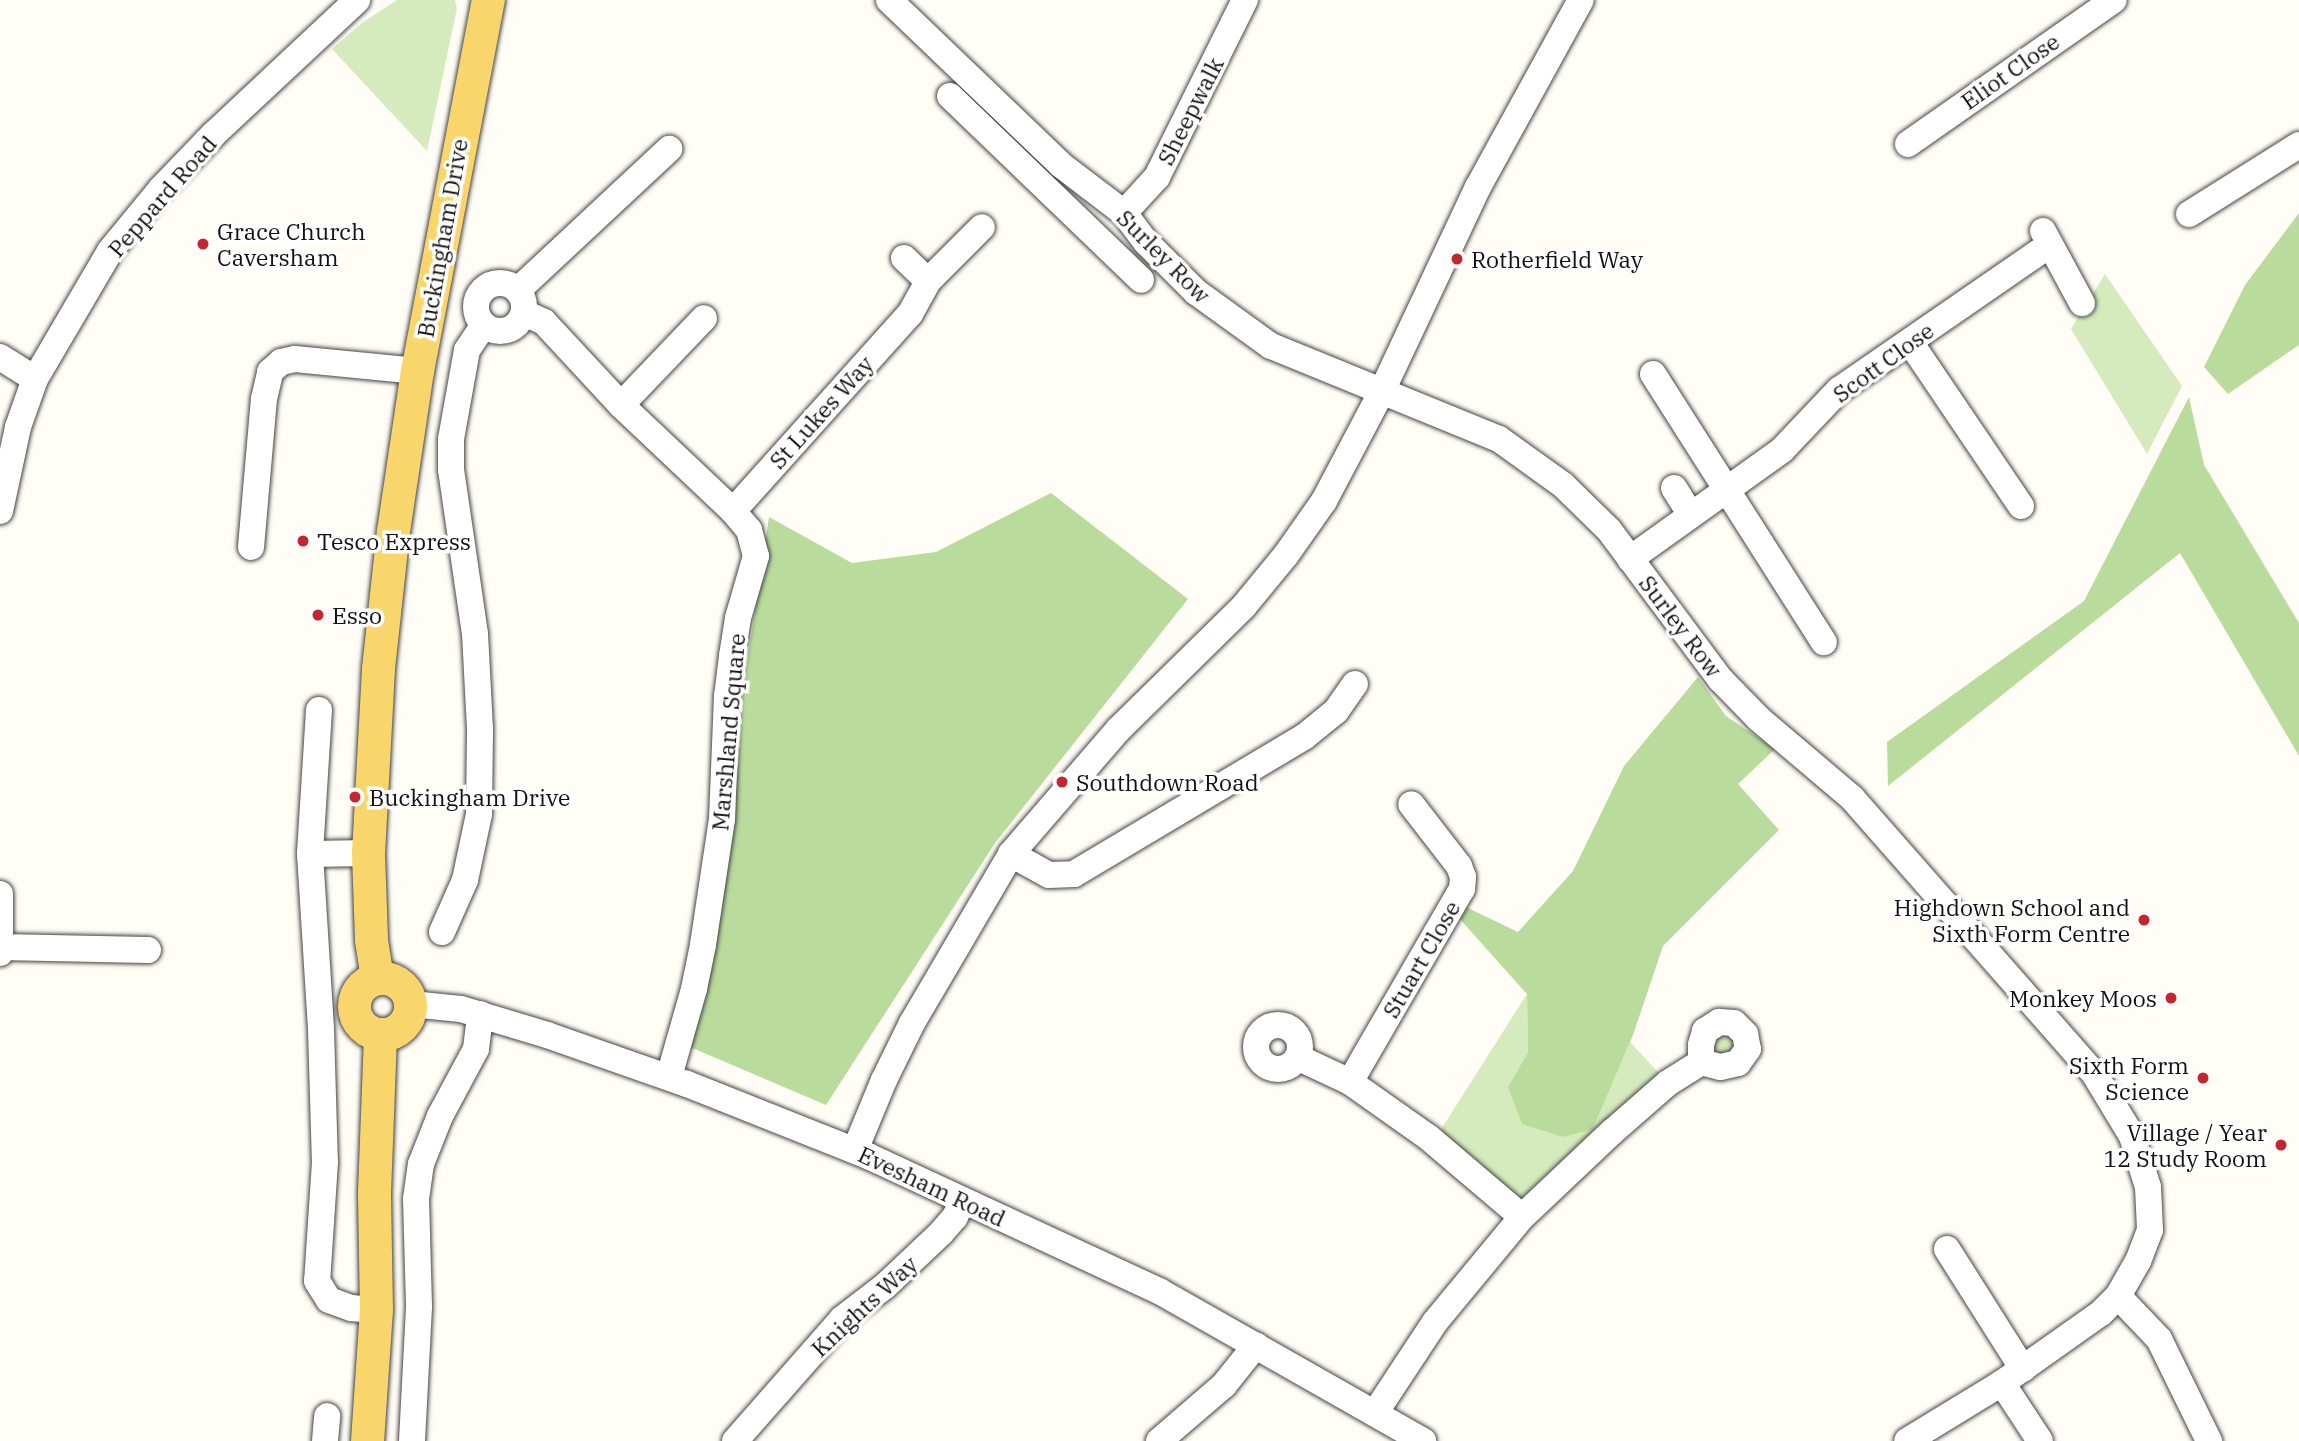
<!DOCTYPE html>
<style>
body{margin:0}
#map{position:relative;width:2299px;height:1441px;overflow:hidden;background:#fffdf5;font-family:"IBM Plex Serif",serif}
div>[style]{position:absolute}
.green>*{inset:0;background:#d5ebbd}
.forest>*{inset:0;background:#b9dc9c}
.roads{filter:drop-shadow(0 0 2px #444) drop-shadow(0 0 2px #444)}
.minor>*{height:26px;margin:-13px;padding:0 13px;transform-origin:13px;border-radius:13px;background:#fff}
.minor>.ring{margin:-13px;padding:0;box-sizing:content-box;background:none;border:26px solid #fff;border-radius:50%}
.major>*{height:33px;margin:-16.5px;padding:0 16.5px;transform-origin:16.5px;border-radius:16.5px;background:#f9d66b}
.major>.ring{margin:-16.5px;padding:0;box-sizing:content-box;background:none;border:33px solid #f9d66b;border-radius:50%}
.dots>*{width:19px;height:19px;translate:-50% -50%;box-sizing:border-box;border:4px solid #fff;border-radius:50%}
span{translate:-50% -50%;white-space:nowrap;text-align:center;line-height:1.15;-webkit-text-stroke:7px #fff;paint-order:stroke}
.street-label{font-size:23px;color:#111}
.poi-label{font-size:23px;color:#111}
.left{translate:0 -50%;text-align:left}
.right{translate:-100% -50%;text-align:right}
</style>
<div id="map">
<div class="green">
<i style="clip-path:polygon(397px 0,455px 0,457px 8px,427px 151px,332px 49px,363px 22px)"></i>
<i style="clip-path:polygon(2105px 274px,2182px 386px,2147px 454px,2071px 329px)"></i>
<i style="clip-path:polygon(1527px 994px,1528px 1052px,1508px 1087px,1593px 1129px,1630px 1042px,1668px 1083px,1522px 1217px,1433px 1142px)"></i>
<i style="clip-path:polygon(1726px 1032px,1735px 1041px,1734px 1053px,1714px 1055px,1712px 1039px)"></i>
</div>
<div class="forest">
<i style="clip-path:polygon(2299px 213px,2299px 345px,2228px 394px,2204px 367px,2245px 285px)"></i>
<i style="clip-path:polygon(2189px 397px,2204px 465px,2299px 623px,2299px 756px,2180px 553px,1888px 786px,1887px 742px,2084px 601px)"></i>
<i style="clip-path:polygon(1051px 493px,1188px 599px,995px 843px,826px 1105px,690px 1047px,769px 517px,852px 563px,936px 552px)"></i>
<i style="clip-path:polygon(1698px 677px,1726px 716px,1775px 749px,1738px 784px,1779px 830px,1663px 946px,1633px 1035px,1593px 1129px,1563px 1137px,1522px 1124px,1508px 1087px,1528px 1052px,1527px 994px,1458px 917px,1466px 907px,1518px 932px,1573px 871px,1624px 766px)"></i>
</div>
<div class="roads">
<div class="minor">
<i style="left:889px;top:0;width:238px;rotate:43.8deg"></i>
<i style="left:1061px;top:165px;width:79px;rotate:37.3deg"></i>
<i style="left:1124px;top:213px;width:36px;rotate:53deg"></i>
<i style="left:1146px;top:242px;width:71px;rotate:45deg"></i>
<i style="left:1196px;top:292px;width:92px;rotate:35.8deg"></i>
<i style="left:1271px;top:346px;width:246px;rotate:22.2deg"></i>
<i style="left:1499px;top:439px;width:79px;rotate:35.7deg"></i>
<i style="left:1563px;top:485px;width:64px;rotate:44.4deg"></i>
<i style="left:1609px;top:530px;width:187px;rotate:53.3deg"></i>
<i style="left:1721px;top:680px;width:54px;rotate:45.7deg"></i>
<i style="left:1759px;top:719px;width:122px;rotate:40.3deg"></i>
<i style="left:1852px;top:798px;width:368px;rotate:48.7deg"></i>
<i style="left:2095px;top:1075px;width:71px;rotate:58.8deg"></i>
<i style="left:2132px;top:1136px;width:53px;rotate:72.6deg"></i>
<i style="left:2148px;top:1187px;width:43px;rotate:87.3deg"></i>
<i style="left:2150px;top:1230px;width:33px;rotate:111deg"></i>
<i style="left:2138px;top:1261px;width:40px;rotate:119.7deg"></i>
<i style="left:2118px;top:1296px;width:24px;rotate:135deg"></i>
<i style="left:2101px;top:1313px;width:121px;rotate:144.7deg"></i>
<i style="left:2002px;top:1383px;width:111px;rotate:148.6deg"></i>
<i style="left:950px;top:96px;width:265px;rotate:43.9deg"></i>
<i style="left:1908px;top:144px;width:251px;rotate:-35deg"></i>
<i style="left:1124px;top:213px;width:49px;rotate:-47.5deg"></i>
<i style="left:1157px;top:177px;width:198px;rotate:-63.6deg"></i>
<i style="left:2189px;top:214px;width:130px;rotate:-32.1deg"></i>
<i style="left:2043px;top:231px;width:82px;rotate:61.6deg"></i>
<i style="left:904px;top:258px;width:33px;rotate:44deg"></i>
<i class="ring" style="left:476px;top:283px;width:22px;height:22px"></i>
<i style="left:518px;top:290px;width:207px;rotate:-43deg"></i>
<i style="left:524px;top:313px;width:22px;rotate:24deg"></i>
<i style="left:544px;top:322px;width:113px;rotate:47.1deg"></i>
<i style="left:621px;top:405px;width:154px;rotate:43.4deg"></i>
<i style="left:733px;top:511px;width:25px;rotate:50deg"></i>
<i style="left:749px;top:530px;width:27px;rotate:75deg"></i>
<i style="left:756px;top:556px;width:65px;rotate:106.2deg"></i>
<i style="left:738px;top:618px;width:38px;rotate:99deg"></i>
<i style="left:732px;top:656px;width:39px;rotate:97deg"></i>
<i style="left:727px;top:695px;width:124px;rotate:92.3deg"></i>
<i style="left:722px;top:819px;width:127px;rotate:98.6deg"></i>
<i style="left:703px;top:945px;width:45px;rotate:101.6deg"></i>
<i style="left:694px;top:989px;width:91px;rotate:105.9deg"></i>
<i style="left:1910px;top:342px;width:198px;rotate:55.9deg"></i>
<i style="left:0;top:357px;width:41px;rotate:32.2deg"></i>
<i style="left:1653px;top:374px;width:318px;rotate:57.5deg"></i>
<i style="left:621px;top:405px;width:120px;rotate:-46.3deg"></i>
<i style="left:1674px;top:488px;width:32px;rotate:58deg"></i>
<i style="left:0;top:511px;width:86px;rotate:-77.9deg"></i>
<i style="left:18px;top:427px;width:51px;rotate:-70.5deg"></i>
<i style="left:35px;top:379px;width:148px;rotate:-59.6deg"></i>
<i style="left:110px;top:251px;width:80px;rotate:-50.6deg"></i>
<i style="left:161px;top:189px;width:76px;rotate:-46.1deg"></i>
<i style="left:214px;top:134px;width:196px;rotate:-43.1deg"></i>
<i style="left:733px;top:511px;width:265px;rotate:-48.1deg"></i>
<i style="left:910px;top:314px;width:38px;rotate:-61deg"></i>
<i style="left:928px;top:281px;width:76px;rotate:-45deg"></i>
<i style="left:251px;top:547px;width:149px;rotate:-85deg"></i>
<i style="left:264px;top:399px;width:28px;rotate:-77deg"></i>
<i style="left:270px;top:372px;width:15px;rotate:-42deg"></i>
<i style="left:281px;top:362px;width:14px;rotate:-12deg"></i>
<i style="left:295px;top:359px;width:123px;rotate:5.6deg"></i>
<i style="left:1630px;top:559px;width:187px;rotate:-35.6deg"></i>
<i style="left:1782px;top:450px;width:83px;rotate:-46.5deg"></i>
<i style="left:1839px;top:390px;width:255px;rotate:-34.6deg"></i>
<i style="left:319px;top:710px;width:144px;rotate:93.6deg"></i>
<i style="left:310px;top:854px;width:176px;rotate:86.4deg"></i>
<i style="left:321px;top:1030px;width:132px;rotate:88.3deg"></i>
<i style="left:325px;top:1162px;width:119px;rotate:93.8deg"></i>
<i style="left:317px;top:1281px;width:22px;rotate:58deg"></i>
<i style="left:329px;top:1300px;width:23px;rotate:20deg"></i>
<i style="left:351px;top:1308px;width:25px;rotate:5deg"></i>
<i style="left:310px;top:854px;width:58px;rotate:-1deg"></i>
<i style="left:1011px;top:854px;width:43px;rotate:28.9deg"></i>
<i style="left:1049px;top:875px;width:25px;rotate:-2deg"></i>
<i style="left:1074px;top:874px;width:268px;rotate:-30.8deg"></i>
<i style="left:1304px;top:737px;width:41px;rotate:-39.1deg"></i>
<i style="left:1336px;top:711px;width:33px;rotate:-55deg"></i>
<i style="left:0;top:894px;width:59px;rotate:90deg"></i>
<i style="left:442px;top:932px;width:57px;rotate:-66.1deg"></i>
<i style="left:465px;top:880px;width:67px;rotate:-78deg"></i>
<i style="left:479px;top:814px;width:85px;rotate:-89.3deg"></i>
<i style="left:480px;top:729px;width:95px;rotate:-93deg"></i>
<i style="left:475px;top:634px;width:167px;rotate:-98.3deg"></i>
<i style="left:451px;top:469px;width:30px;rotate:-90deg"></i>
<i style="left:451px;top:439px;width:90px;rotate:-79.8deg"></i>
<i style="left:467px;top:350px;width:30px;rotate:-56deg"></i>
<i style="left:0;top:947px;width:148px;rotate:1.2deg"></i>
<i style="left:411px;top:1004px;width:50px;rotate:5.7deg"></i>
<i style="left:461px;top:1009px;width:90px;rotate:16.8deg"></i>
<i style="left:547px;top:1035px;width:148px;rotate:19.3deg"></i>
<i style="left:687px;top:1084px;width:195px;rotate:21.7deg"></i>
<i style="left:868px;top:1156px;width:321px;rotate:24.9deg"></i>
<i style="left:1159px;top:1291px;width:304px;rotate:29.6deg"></i>
<i style="left:1719px;top:1022px;width:15px;rotate:4deg"></i>
<i style="left:1734px;top:1023px;width:16px;rotate:45deg"></i>
<i style="left:1745px;top:1034px;width:15px;rotate:79deg"></i>
<i style="left:1748px;top:1049px;width:17px;rotate:126deg"></i>
<i style="left:1738px;top:1063px;width:18px;rotate:167deg"></i>
<i style="left:1720px;top:1067px;width:20px;rotate:-165deg"></i>
<i style="left:1701px;top:1062px;width:17px;rotate:-90deg"></i>
<i style="left:1701px;top:1045px;width:15px;rotate:-74deg"></i>
<i style="left:1705px;top:1031px;width:17px;rotate:-33deg"></i>
<i class="ring" style="left:1256px;top:1025px;width:18px;height:18px"></i>
<i style="left:1299px;top:1058px;width:56px;rotate:25.2deg"></i>
<i style="left:1350px;top:1082px;width:95px;rotate:35.2deg"></i>
<i style="left:1428px;top:1137px;width:123px;rotate:40.4deg"></i>
<i style="left:1350px;top:1082px;width:223px;rotate:-59.9deg"></i>
<i style="left:1462px;top:889px;width:12px;rotate:-85deg"></i>
<i style="left:1463px;top:877px;width:12px;rotate:-110deg"></i>
<i style="left:1459px;top:866px;width:78px;rotate:-127.7deg"></i>
<i style="left:855px;top:1150px;width:76px;rotate:-67.5deg"></i>
<i style="left:884px;top:1080px;width:64px;rotate:-63.8deg"></i>
<i style="left:912px;top:1023px;width:196px;rotate:-59.6deg"></i>
<i style="left:1011px;top:854px;width:165px;rotate:-49.2deg"></i>
<i style="left:1119px;top:729px;width:175px;rotate:-44.5deg"></i>
<i style="left:1244px;top:606px;width:66px;rotate:-50.5deg"></i>
<i style="left:1286px;top:555px;width:66px;rotate:-54.9deg"></i>
<i style="left:1324px;top:501px;width:124px;rotate:-62.2deg"></i>
<i style="left:1382px;top:391px;width:225px;rotate:-64.8deg"></i>
<i style="left:1478px;top:187px;width:213px;rotate:-61.2deg"></i>
<i style="left:1947px;top:1249px;width:142px;rotate:57.7deg"></i>
<i style="left:2118px;top:1296px;width:59px;rotate:46.4deg"></i>
<i style="left:2159px;top:1339px;width:114px;rotate:63.9deg"></i>
<i style="left:2002px;top:1383px;width:69px;rotate:56.8deg"></i>
<i style="left:1375px;top:1413px;width:109px;rotate:-56.6deg"></i>
<i style="left:1435px;top:1322px;width:136px;rotate:-50.4deg"></i>
<i style="left:1522px;top:1217px;width:124px;rotate:-43.4deg"></i>
<i style="left:1612px;top:1132px;width:74px;rotate:-41.2deg"></i>
<i style="left:1668px;top:1083px;width:39px;rotate:-32deg"></i>
<i style="left:325px;top:1441px;width:25px;rotate:-85deg"></i>
<i style="left:412px;top:1441px;width:135px;rotate:-87deg"></i>
<i style="left:419px;top:1306px;width:107px;rotate:-91.6deg"></i>
<i style="left:416px;top:1199px;width:35px;rotate:-82deg"></i>
<i style="left:421px;top:1164px;width:52px;rotate:-68.4deg"></i>
<i style="left:440px;top:1116px;width:76px;rotate:-61.8deg"></i>
<i style="left:476px;top:1049px;width:35px;rotate:-83deg"></i>
<i style="left:735px;top:1441px;width:162px;rotate:-48.7deg"></i>
<i style="left:842px;top:1319px;width:54px;rotate:-37.5deg"></i>
<i style="left:885px;top:1286px;width:77px;rotate:-43.4deg"></i>
<i style="left:941px;top:1233px;width:21px;rotate:-49deg"></i>
<i style="left:955px;top:1217px;width:17px;rotate:-66deg"></i>
<i style="left:1159px;top:1441px;width:86px;rotate:-40.7deg"></i>
<i style="left:1224px;top:1385px;width:51px;rotate:-51.3deg"></i>
</div>
<div class="major">
<i class="ring" style="left:354px;top:978px;width:23px;height:23px"></i>
<i style="left:377px;top:978px;width:39px;rotate:-99deg"></i>
<i style="left:371px;top:939px;width:86px;rotate:-92deg"></i>
<i style="left:368px;top:853px;width:185px;rotate:-86.9deg"></i>
<i style="left:378px;top:668px;width:138px;rotate:-83.8deg"></i>
<i style="left:393px;top:531px;width:162px;rotate:-81.5deg"></i>
<i style="left:417px;top:371px;width:378px;rotate:-79.2deg"></i>
<i style="left:367px;top:1441px;width:131px;rotate:-86.1deg"></i>
<i style="left:376px;top:1310px;width:118px;rotate:-91deg"></i>
<i style="left:374px;top:1192px;width:157px;rotate:-87.8deg"></i>
</div>
</div>
<div class="dots">
<i style="left:203px;top:244px;background:#c4262e"></i>
<i style="left:1457px;top:259px;background:#c4262e"></i>
<i style="left:303px;top:541px;background:#c4262e"></i>
<i style="left:318px;top:615px;background:#c4262e"></i>
<i style="left:1062px;top:782px;background:#c4262e"></i>
<i style="left:355px;top:797px;background:#c4262e"></i>
<i style="left:2144px;top:920px;background:#c4262e"></i>
<i style="left:2171px;top:998px;background:#c4262e"></i>
<i style="left:2203px;top:1078px;background:#c4262e"></i>
<i style="left:2281px;top:1145px;background:#c4262e"></i>
</div>
<div class="street-label">
<span style="left:2010px;top:71px;rotate:-35deg">Eliot Close</span>
<span style="left:1190px;top:111px;rotate:-63deg">Sheepwalk</span>
<span style="left:162px;top:196px;rotate:-49deg">Peppard Road</span>
<span style="left:442px;top:238px;rotate:-80deg">Buckingham Drive</span>
<span style="left:1164px;top:256px;rotate:45deg">Surley Row</span>
<span style="left:1883px;top:362px;rotate:-36deg">Scott Close</span>
<span style="left:821px;top:412px;rotate:-48deg">St Lukes Way</span>
<span style="left:1681px;top:626px;rotate:53deg">Surley Row</span>
<span style="left:728px;top:732px;rotate:-85deg">Marshland Square</span>
<span style="left:1421px;top:959px;rotate:-60deg">Stuart Close</span>
<span style="left:932px;top:1186px;rotate:25deg">Evesham Road</span>
<span style="left:864px;top:1306px;rotate:-43deg">Knights Way</span>
</div>
<div class="poi-label">
<span class="left" style="left:217px;top:244px">Grace Church<br>Caversham</span>
<span class="left" style="left:1471px;top:259px">Rotherfield Way</span>
<span class="left" style="left:317px;top:541px">Tesco Express</span>
<span class="left" style="left:332px;top:615px">Esso</span>
<span class="left" style="left:1076px;top:782px">Southdown Road</span>
<span class="left" style="left:369px;top:797px">Buckingham Drive</span>
<span class="right" style="left:2130px;top:920px">Highdown School and<br>Sixth Form Centre</span>
<span class="right" style="left:2157px;top:998px">Monkey Moos</span>
<span class="right" style="left:2189px;top:1078px">Sixth Form<br>Science</span>
<span class="right" style="left:2267px;top:1145px">Village / Year<br>12 Study Room</span>
</div>
</div>
